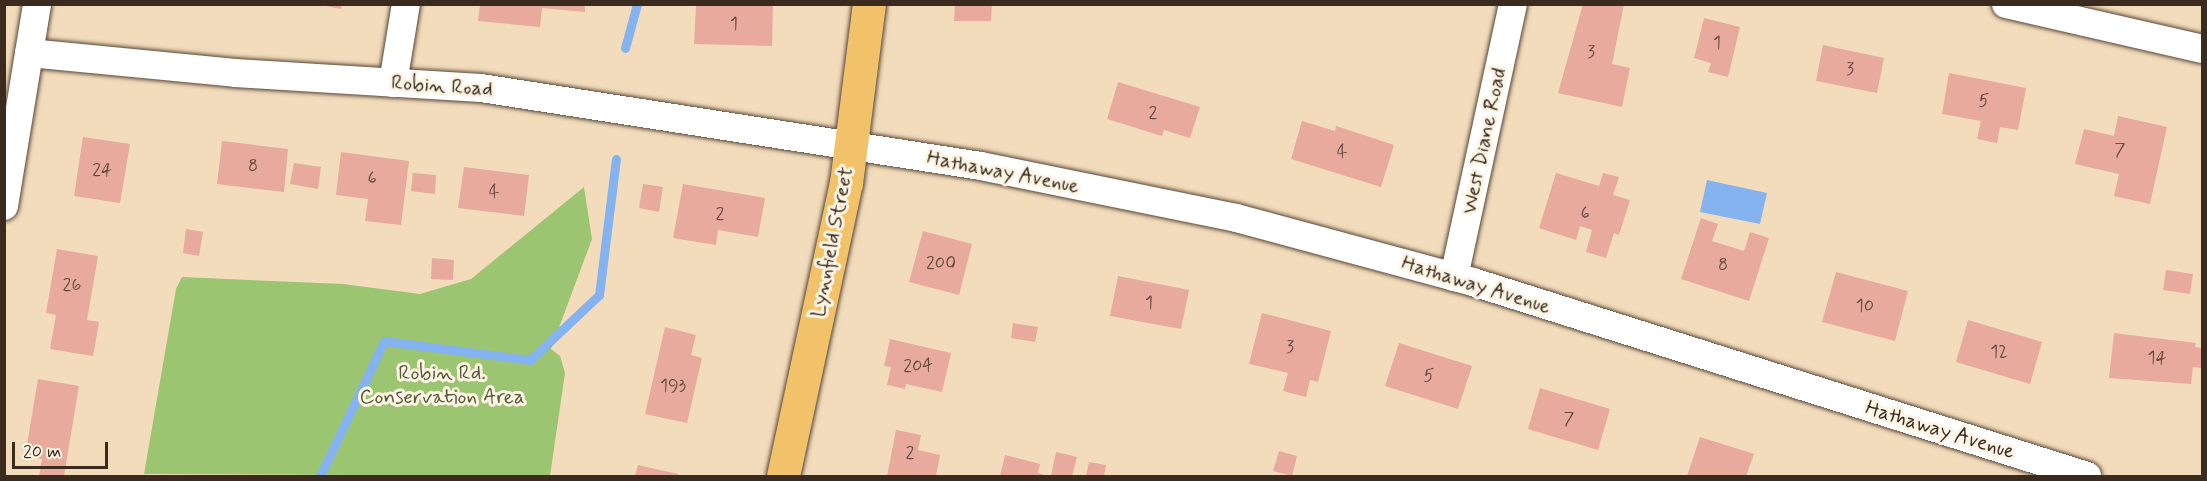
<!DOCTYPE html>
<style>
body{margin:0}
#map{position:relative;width:2207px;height:481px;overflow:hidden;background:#f3dcbc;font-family:Mynerve,sans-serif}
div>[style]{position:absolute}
.green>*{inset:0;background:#9cc572}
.water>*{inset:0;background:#84b3ef}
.stream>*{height:9px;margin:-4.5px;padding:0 4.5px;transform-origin:4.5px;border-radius:4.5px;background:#84b3ef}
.building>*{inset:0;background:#e8aa9d}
.roads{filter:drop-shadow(0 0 2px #574536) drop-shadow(0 0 2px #574536)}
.street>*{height:28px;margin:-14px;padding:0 14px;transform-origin:14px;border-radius:14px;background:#fff}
.primary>*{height:33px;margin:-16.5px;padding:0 16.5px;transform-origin:16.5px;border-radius:16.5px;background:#f2c26a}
span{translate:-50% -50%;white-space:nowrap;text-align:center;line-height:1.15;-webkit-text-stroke:6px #fcf5e5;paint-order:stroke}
.number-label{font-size:18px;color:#664a3e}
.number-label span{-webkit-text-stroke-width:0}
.street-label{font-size:21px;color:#3b2a1e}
.park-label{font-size:21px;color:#585837}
.frame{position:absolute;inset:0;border:6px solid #3b2a1e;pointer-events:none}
.scale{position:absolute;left:12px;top:442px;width:96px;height:27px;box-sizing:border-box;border:3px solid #3b2a1e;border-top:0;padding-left:8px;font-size:18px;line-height:21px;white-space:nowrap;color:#3b2a1e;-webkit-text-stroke:4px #fcf5e5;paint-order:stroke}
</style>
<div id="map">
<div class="green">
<i style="clip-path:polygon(584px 187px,592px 239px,551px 349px,560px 356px,565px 373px,550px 476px,144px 474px,176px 289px,182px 277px,343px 284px,420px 294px,471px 279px)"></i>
</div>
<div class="water">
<i style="clip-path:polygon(1707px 180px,1767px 193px,1760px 224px,1700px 212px)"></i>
</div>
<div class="stream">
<i style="left:625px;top:48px;width:46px;rotate:-74.7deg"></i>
<i style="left:320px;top:476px;width:149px;rotate:-64.6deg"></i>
<i style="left:384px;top:341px;width:147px;rotate:7.4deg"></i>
<i style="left:530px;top:360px;width:95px;rotate:-43.3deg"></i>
<i style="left:599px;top:295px;width:137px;rotate:-82.9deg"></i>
</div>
<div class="building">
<i style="clip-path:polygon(316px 4px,342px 4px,341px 9px)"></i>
<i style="clip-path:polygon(480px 4px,585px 4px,585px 12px,542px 8px,540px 27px,478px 21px)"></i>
<i style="clip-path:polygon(955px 4px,992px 4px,991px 21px,954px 21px)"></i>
<i style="clip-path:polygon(1583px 4px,1624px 4px,1612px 64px,1630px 68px,1622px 107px,1558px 93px)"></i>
<i style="clip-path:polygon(696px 5px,773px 5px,772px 46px,694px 44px)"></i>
<i style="clip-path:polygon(1704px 18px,1740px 27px,1728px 77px,1708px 72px,1711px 63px,1694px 58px)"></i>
<i style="clip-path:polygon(1823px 45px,1884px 58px,1877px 93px,1816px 81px)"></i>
<i style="clip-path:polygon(1949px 73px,2026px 88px,2018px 130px,2000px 127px,1997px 143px,1977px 139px,1981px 121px,1942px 114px)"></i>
<i style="clip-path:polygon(1118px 82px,1200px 107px,1190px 138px,1164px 130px,1162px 136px,1107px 119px)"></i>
<i style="clip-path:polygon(2118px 116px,2167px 127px,2150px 204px,2114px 196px,2119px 174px,2075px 164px,2084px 129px,2114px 136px)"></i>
<i style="clip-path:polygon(1302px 121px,1335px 131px,1336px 126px,1394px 145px,1381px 187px,1291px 159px)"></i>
<i style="clip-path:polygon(83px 137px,130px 144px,120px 203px,74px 196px)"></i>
<i style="clip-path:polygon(222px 141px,288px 149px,284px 192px,217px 184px)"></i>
<i style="clip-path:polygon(341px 152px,409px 161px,401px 225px,365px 221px,368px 199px,336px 195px)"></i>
<i style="clip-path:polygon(294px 163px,321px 167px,318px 189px,290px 184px)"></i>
<i style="clip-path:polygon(464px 167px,529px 175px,524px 216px,458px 208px)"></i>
<i style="clip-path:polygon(413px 173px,436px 175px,435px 194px,411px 191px)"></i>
<i style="clip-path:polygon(1556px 173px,1599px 186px,1603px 173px,1619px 177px,1613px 195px,1630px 200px,1619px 235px,1614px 233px,1606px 258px,1586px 252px,1592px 230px,1580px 226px,1576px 240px,1539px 228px)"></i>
<i style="clip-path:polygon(643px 184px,663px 187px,659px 212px,639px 208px)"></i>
<i style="clip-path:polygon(683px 184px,765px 198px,758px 237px,718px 230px,716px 245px,673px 238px)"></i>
<i style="clip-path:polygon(1701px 218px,1718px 224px,1712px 241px,1744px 251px,1750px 232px,1769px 238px,1749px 301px,1681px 279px)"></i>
<i style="clip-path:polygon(186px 229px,203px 232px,199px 256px,183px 253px)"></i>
<i style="clip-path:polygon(923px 231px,972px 244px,959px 295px,909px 282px)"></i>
<i style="clip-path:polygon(57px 249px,98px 256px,87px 320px,99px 322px,93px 356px,50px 349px,56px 315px,46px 313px)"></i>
<i style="clip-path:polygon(432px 258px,454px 260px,453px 280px,431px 279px)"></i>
<i style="clip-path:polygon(2166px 270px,2193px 274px,2190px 294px,2163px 290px)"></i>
<i style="clip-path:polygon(1836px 272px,1908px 291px,1895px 341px,1822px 322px)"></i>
<i style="clip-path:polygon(1118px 276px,1189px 290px,1181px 329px,1110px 316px)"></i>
<i style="clip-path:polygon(1262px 313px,1331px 331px,1318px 382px,1310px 380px,1306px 397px,1283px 391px,1288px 373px,1249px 364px)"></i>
<i style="clip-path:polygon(1968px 320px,2042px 342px,2030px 384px,1956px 362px)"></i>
<i style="clip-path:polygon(1013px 323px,1038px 327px,1035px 342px,1011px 338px)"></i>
<i style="clip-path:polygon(665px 327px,696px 335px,691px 355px,702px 358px,687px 423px,645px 414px)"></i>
<i style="clip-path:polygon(2114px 333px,2196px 343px,2195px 347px,2202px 348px,2202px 368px,2193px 367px,2191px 384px,2109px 378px)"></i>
<i style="clip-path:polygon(890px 339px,951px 353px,942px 392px,906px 384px,905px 389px,887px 385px,891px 367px,884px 366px)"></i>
<i style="clip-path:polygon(1399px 343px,1472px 366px,1458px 409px,1385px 386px)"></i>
<i style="clip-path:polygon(38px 379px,79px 386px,64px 476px,39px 476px,42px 459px,25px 456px)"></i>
<i style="clip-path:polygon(1540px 388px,1610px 409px,1598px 450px,1528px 429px)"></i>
<i style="clip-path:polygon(896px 430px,921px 435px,918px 450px,940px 455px,936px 476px,887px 476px)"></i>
<i style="clip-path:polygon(1700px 437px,1754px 454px,1746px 476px,1687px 476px)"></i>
<i style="clip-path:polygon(1279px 451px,1297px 456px,1292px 476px,1273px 471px)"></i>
<i style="clip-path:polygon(1056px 452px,1077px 457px,1072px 476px,1051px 476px)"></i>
<i style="clip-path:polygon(1005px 455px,1040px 464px,1038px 473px,1048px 476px,1000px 476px)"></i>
<i style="clip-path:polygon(1089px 462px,1106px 465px,1104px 476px,1086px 476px)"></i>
<i style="clip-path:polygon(638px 465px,678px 474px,678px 476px,635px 476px)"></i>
</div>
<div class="roads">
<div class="street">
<i style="left:2006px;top:4px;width:201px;rotate:12.9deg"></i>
<i style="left:29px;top:53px;width:207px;rotate:5.5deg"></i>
<i style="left:235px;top:73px;width:246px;rotate:3.5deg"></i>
<i style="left:481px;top:88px;width:506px;rotate:8.87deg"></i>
<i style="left:981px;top:166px;width:260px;rotate:11.5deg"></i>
<i style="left:1236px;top:218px;width:245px;rotate:15.1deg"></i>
<i style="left:1473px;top:282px;width:644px;rotate:17.53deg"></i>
<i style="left:393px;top:83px;width:80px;rotate:-80.7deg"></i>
<i style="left:4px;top:206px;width:205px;rotate:-80.7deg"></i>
<i style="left:1454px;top:277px;width:279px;rotate:-77.8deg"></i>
</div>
<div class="primary">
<i style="left:783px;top:476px;width:300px;rotate:-77.9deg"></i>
<i style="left:846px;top:183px;width:180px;rotate:-82.7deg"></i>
</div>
</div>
<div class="number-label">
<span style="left:734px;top:24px">1</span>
<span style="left:1717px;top:43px">1</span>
<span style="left:1591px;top:52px">3</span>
<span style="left:1850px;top:69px">3</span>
<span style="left:1984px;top:101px">5</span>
<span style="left:1153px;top:113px">2</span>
<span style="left:2120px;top:150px">7</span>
<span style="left:1342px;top:152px">4</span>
<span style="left:253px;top:166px">8</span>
<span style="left:102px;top:170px">24</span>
<span style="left:372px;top:178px">6</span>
<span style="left:494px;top:192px">4</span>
<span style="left:1585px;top:213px">6</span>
<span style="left:720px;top:214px">2</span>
<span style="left:941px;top:263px">200</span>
<span style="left:1723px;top:265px">8</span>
<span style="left:72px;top:285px">26</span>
<span style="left:1149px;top:303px">1</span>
<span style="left:1865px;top:306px">10</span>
<span style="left:1290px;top:347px">3</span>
<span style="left:1999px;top:352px">12</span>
<span style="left:2157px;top:358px">14</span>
<span style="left:918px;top:366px">204</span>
<span style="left:1429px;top:376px">5</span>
<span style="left:673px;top:386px">193</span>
<span style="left:1569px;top:419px">7</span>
<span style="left:910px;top:453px">2</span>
</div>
<div class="street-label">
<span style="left:442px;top:86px;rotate:4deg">Robin Road</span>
<span style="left:1484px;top:141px;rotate:-78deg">West Diane Road</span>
<span style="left:1003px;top:172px;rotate:11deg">Hathaway Avenue</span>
<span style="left:832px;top:242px;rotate:-79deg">Lynnfield Street</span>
<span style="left:1476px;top:285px;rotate:17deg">Hathaway Avenue</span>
<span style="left:1940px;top:430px;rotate:17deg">Hathaway Avenue</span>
</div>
<div class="park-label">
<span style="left:442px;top:385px">Robin Rd.<br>Conservation Area</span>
</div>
<div class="frame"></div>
<div class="scale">20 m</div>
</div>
